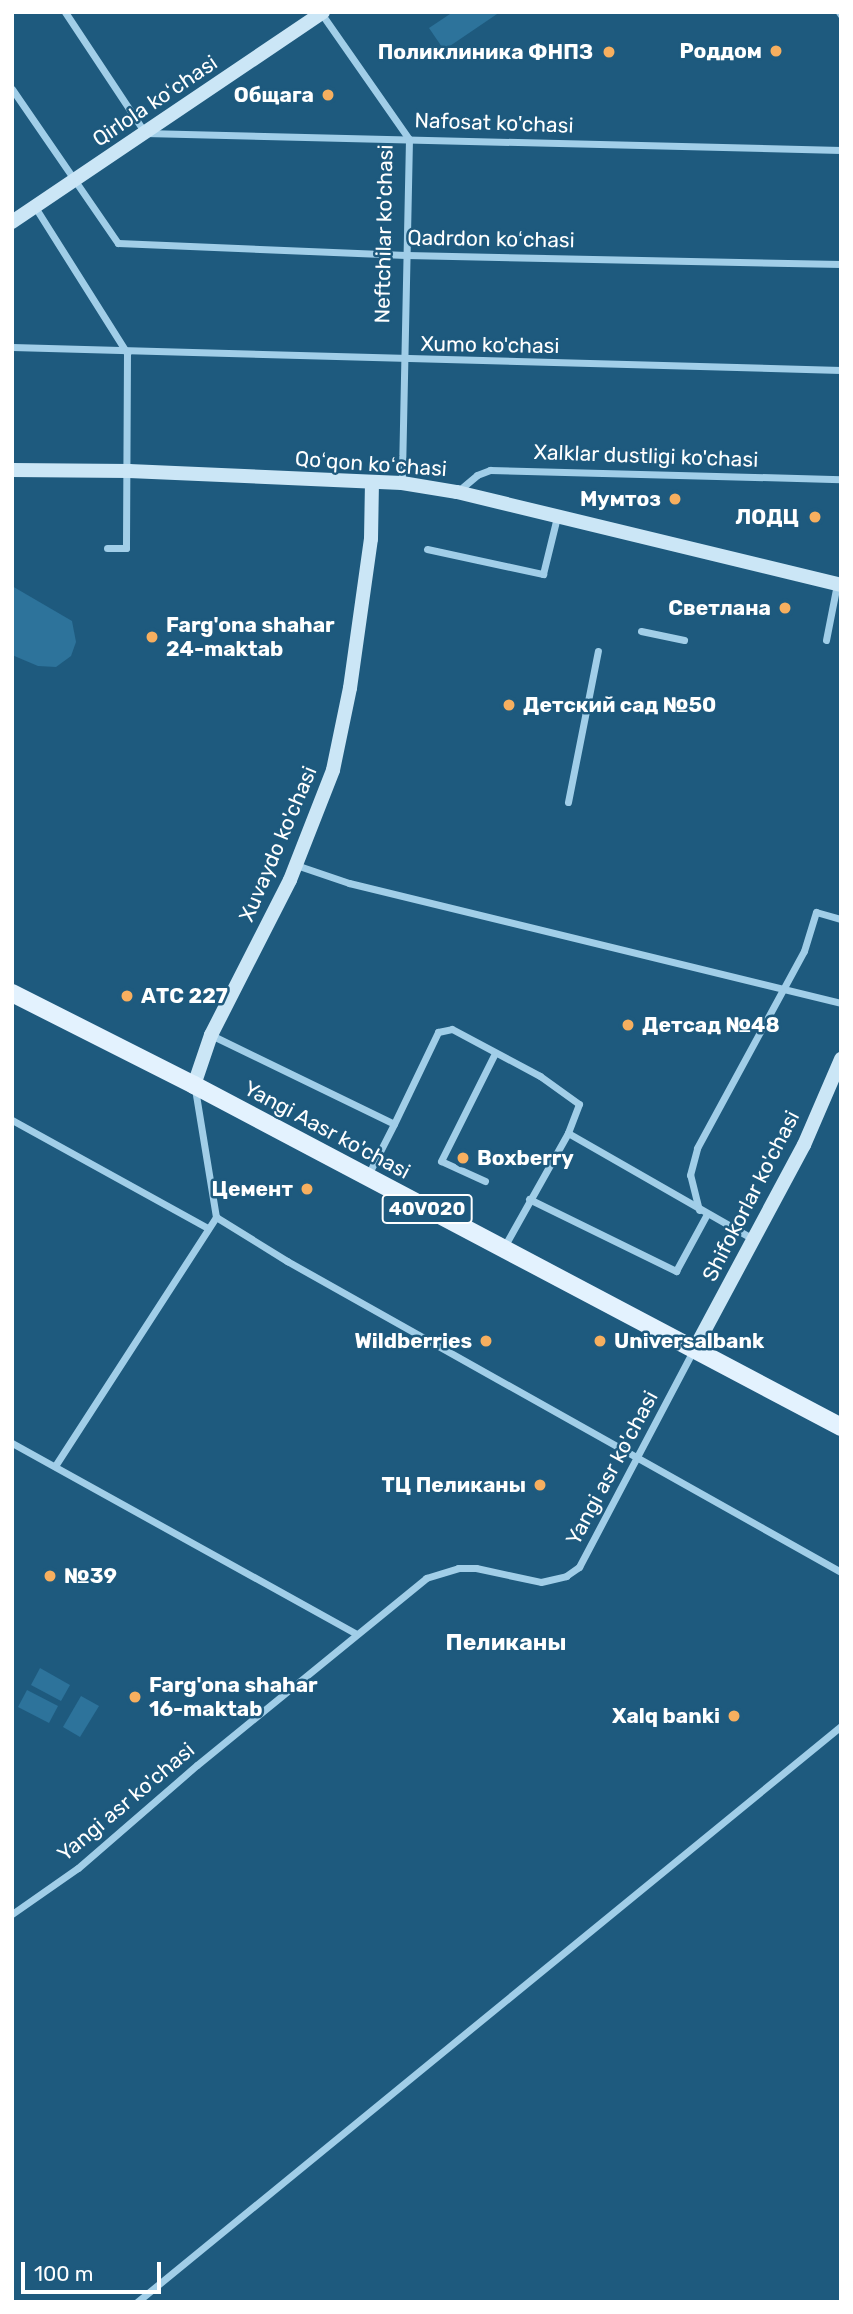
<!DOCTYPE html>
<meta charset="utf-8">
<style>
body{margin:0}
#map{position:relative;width:853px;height:2314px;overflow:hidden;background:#1e5a7e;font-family:Rubik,sans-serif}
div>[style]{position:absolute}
.green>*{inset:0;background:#2d739b}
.street>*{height:7px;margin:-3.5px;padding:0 3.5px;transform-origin:3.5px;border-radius:3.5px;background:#a1cee8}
.secondary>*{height:14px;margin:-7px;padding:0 7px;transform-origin:7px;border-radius:7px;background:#cbe6f6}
.primary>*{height:18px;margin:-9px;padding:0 9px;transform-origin:9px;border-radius:9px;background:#e3f2fe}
.dots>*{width:19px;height:19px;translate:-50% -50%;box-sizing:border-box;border:4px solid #1e5a7e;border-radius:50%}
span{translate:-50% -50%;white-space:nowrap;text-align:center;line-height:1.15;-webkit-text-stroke:5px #1e5a7e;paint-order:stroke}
.shield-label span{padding:2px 5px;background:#1e5a7e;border:2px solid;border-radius:5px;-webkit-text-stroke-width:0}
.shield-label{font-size:19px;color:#fff;font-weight:700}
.poi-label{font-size:21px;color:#fff;font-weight:700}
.right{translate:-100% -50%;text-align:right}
.left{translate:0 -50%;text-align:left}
.street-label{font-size:21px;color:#fff}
.neighbourhood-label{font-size:23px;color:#fff;font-weight:700}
.frame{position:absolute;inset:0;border:14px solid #fff;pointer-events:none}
.scale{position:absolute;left:21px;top:2262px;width:140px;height:32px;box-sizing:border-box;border:4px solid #fff;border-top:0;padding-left:9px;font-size:21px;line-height:24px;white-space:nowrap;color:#fff;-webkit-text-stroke:5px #1e5a7e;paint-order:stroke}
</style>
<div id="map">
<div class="green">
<i style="clip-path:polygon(453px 12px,500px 12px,444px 50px,429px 28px)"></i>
<i style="clip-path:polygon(12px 586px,72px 621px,76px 642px,71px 656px,56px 667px,38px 666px,12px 655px)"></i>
<i style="clip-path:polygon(40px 1668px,70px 1685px,61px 1701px,31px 1685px)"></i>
<i style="clip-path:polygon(27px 1690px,58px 1706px,49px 1723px,18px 1707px)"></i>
<i style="clip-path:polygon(81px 1696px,99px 1706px,80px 1737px,63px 1727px)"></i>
</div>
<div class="street">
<i style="left:65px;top:12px;width:145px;rotate:56.5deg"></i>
<i style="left:145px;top:133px;width:696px;rotate:1.4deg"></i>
<i style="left:839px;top:12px;width:4px;rotate:56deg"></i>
<i style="left:321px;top:13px;width:154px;rotate:55.1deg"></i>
<i style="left:409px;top:139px;width:344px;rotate:91.2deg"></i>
<i style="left:12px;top:89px;width:187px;rotate:55.5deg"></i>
<i style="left:118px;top:243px;width:288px;rotate:2.4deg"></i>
<i style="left:406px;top:255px;width:435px;rotate:1.2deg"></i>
<i style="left:35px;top:207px;width:173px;rotate:57.8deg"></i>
<i style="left:127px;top:353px;width:195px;rotate:90.3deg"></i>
<i style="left:126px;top:548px;width:19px;rotate:180deg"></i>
<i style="left:12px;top:347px;width:829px;rotate:1.59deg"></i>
<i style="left:457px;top:492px;width:26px;rotate:-40deg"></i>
<i style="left:477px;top:475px;width:14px;rotate:-21deg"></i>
<i style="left:490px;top:470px;width:351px;rotate:1.5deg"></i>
<i style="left:427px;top:549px;width:119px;rotate:12.2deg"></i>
<i style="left:543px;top:574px;width:59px;rotate:-76.2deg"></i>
<i style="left:641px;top:631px;width:44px;rotate:11.8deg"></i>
<i style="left:826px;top:640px;width:57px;rotate:-78.9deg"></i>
<i style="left:568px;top:802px;width:154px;rotate:-78.8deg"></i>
<i style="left:296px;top:865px;width:56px;rotate:18.8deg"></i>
<i style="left:349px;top:883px;width:506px;rotate:13.71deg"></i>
<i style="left:211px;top:1035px;width:203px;rotate:25.9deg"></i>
<i style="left:394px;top:1124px;width:102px;rotate:-64.4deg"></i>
<i style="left:438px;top:1032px;width:14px;rotate:-12deg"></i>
<i style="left:452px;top:1029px;width:100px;rotate:28.1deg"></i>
<i style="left:540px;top:1076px;width:48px;rotate:35.7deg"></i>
<i style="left:579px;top:1104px;width:31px;rotate:111deg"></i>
<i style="left:568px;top:1133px;width:213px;rotate:29.8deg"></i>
<i style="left:12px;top:1120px;width:224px;rotate:28.9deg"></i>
<i style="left:367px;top:1177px;width:59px;rotate:-63deg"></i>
<i style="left:485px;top:1181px;width:48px;rotate:-155.6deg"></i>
<i style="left:441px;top:1161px;width:121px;rotate:-63.4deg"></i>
<i style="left:529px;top:1199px;width:164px;rotate:26.1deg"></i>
<i style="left:676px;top:1271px;width:65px;rotate:-61.5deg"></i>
<i style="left:699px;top:1210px;width:36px;rotate:-104deg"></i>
<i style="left:690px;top:1175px;width:28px;rotate:-75deg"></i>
<i style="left:697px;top:1148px;width:224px;rotate:-61.5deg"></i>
<i style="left:804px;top:951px;width:41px;rotate:-72.9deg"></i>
<i style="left:816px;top:912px;width:26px;rotate:16deg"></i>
<i style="left:216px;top:1217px;width:84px;rotate:31.8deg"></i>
<i style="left:287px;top:1261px;width:635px;rotate:29.31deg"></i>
<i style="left:504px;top:1247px;width:131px;rotate:-60.7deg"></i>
<i style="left:12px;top:1443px;width:393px;rotate:29deg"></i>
<i style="left:55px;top:1466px;width:297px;rotate:-57.1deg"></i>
<i style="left:216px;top:1217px;width:130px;rotate:-99.3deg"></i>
<i style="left:12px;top:1914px;width:80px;rotate:-34.9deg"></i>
<i style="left:78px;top:1868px;width:157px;rotate:-40.9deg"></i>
<i style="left:197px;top:1765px;width:296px;rotate:-39.2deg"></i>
<i style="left:426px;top:1578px;width:34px;rotate:-17deg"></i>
<i style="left:458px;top:1568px;width:18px"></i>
<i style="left:476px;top:1568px;width:66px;rotate:12.2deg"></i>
<i style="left:541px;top:1582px;width:26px;rotate:-13deg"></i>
<i style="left:566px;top:1576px;width:16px;rotate:-35deg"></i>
<i style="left:579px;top:1567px;width:244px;rotate:-62.2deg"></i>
<i style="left:137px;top:2302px;width:910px;rotate:-39.29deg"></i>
</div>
<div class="secondary">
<i style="left:12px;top:222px;width:375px;rotate:-34deg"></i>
<i style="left:12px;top:470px;width:117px;rotate:0.5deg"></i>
<i style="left:129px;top:471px;width:273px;rotate:2.5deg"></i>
<i style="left:402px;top:483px;width:56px;rotate:9.3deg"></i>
<i style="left:457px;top:492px;width:395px;rotate:13.6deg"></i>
<i style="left:194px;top:1085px;width:53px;rotate:-71.2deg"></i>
<i style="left:211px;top:1035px;width:174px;rotate:-63deg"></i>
<i style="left:290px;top:880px;width:118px;rotate:-68.6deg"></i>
<i style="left:333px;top:770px;width:84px;rotate:-78.3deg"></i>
<i style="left:350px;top:688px;width:150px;rotate:-82deg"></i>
<i style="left:371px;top:539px;width:57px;rotate:-89deg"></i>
<i style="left:694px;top:1350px;width:233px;rotate:-61.8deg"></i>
<i style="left:804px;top:1145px;width:94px;rotate:-66.7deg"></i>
</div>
<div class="primary">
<i style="left:12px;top:993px;width:204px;rotate:26.8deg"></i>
<i style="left:194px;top:1085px;width:732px;rotate:27.86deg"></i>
</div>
<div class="dots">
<i style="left:776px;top:51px;background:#f7af5f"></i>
<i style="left:609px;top:52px;background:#f7af5f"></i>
<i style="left:328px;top:95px;background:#f7af5f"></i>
<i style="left:675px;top:499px;background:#f7af5f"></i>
<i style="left:815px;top:517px;background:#f7af5f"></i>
<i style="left:785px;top:608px;background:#f7af5f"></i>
<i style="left:152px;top:637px;background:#f7af5f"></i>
<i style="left:509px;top:705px;background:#f7af5f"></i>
<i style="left:127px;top:996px;background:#f7af5f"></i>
<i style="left:628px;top:1025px;background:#f7af5f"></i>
<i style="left:463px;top:1158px;background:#f7af5f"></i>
<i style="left:307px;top:1189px;background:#f7af5f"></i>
<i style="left:486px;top:1341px;background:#f7af5f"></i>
<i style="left:600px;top:1341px;background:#f7af5f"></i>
<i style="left:540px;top:1485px;background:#f7af5f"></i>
<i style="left:50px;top:1576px;background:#f7af5f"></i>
<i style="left:135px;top:1697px;background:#f7af5f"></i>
<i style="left:734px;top:1716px;background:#f7af5f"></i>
</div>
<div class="shield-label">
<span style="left:427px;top:1209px">40V020</span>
</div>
<div class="poi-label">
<span class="right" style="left:762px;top:51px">Роддом</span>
<span class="right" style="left:593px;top:52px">Поликлиника ФНПЗ</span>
<span class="right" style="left:314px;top:95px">Общага</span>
<span class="right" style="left:661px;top:499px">Mумтоз</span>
<span class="right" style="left:799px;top:517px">ЛОДЦ</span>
<span class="right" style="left:771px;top:608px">Светлана</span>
<span class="left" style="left:166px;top:637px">Farg'ona shahar<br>24-maktab</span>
<span class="left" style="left:523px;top:705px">Детский сад №50</span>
<span class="left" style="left:141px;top:996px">АТС 227</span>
<span class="left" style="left:642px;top:1025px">Детсад №48</span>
<span class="left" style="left:477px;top:1158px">Boxberry</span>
<span class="right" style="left:293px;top:1189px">Цемент</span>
<span class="right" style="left:472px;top:1341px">Wildberries</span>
<span class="left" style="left:614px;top:1341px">Universalbank</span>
<span class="right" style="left:526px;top:1485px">ТЦ Пеликаны</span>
<span class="left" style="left:64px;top:1576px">№39</span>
<span class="left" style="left:149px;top:1697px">Farg'ona shahar<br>16-maktab</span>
<span class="right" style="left:720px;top:1716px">Xalq banki</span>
</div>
<div class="street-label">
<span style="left:155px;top:101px;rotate:-34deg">Qirlola koʻchasi</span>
<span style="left:494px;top:123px;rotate:2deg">Nafosat ko'chasi</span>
<span style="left:384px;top:234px;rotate:-89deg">Neftchilar ko'chasi</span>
<span style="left:491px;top:239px;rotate:1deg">Qadrdon koʻchasi</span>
<span style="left:490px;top:345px;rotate:1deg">Xumo ko'chasi</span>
<span style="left:646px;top:456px;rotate:2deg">Xalklar dustligi ko'chasi</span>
<span style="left:371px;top:464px;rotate:4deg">Qoʻqon koʻchasi</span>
<span style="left:278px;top:844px;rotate:-67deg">Xuvaydo ko'chasi</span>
<span style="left:327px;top:1130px;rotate:28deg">Yangi Aasr ko'chasi</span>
<span style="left:751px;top:1196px;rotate:-63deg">Shifokorlar ko'chasi</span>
<span style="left:612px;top:1468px;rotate:-62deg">Yangi asr ko'chasi</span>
<span style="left:126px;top:1802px;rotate:-40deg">Yangi asr ko'chasi</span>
</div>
<div class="neighbourhood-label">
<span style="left:506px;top:1642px">Пеликаны</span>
</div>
<div class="frame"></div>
<div class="scale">100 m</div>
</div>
